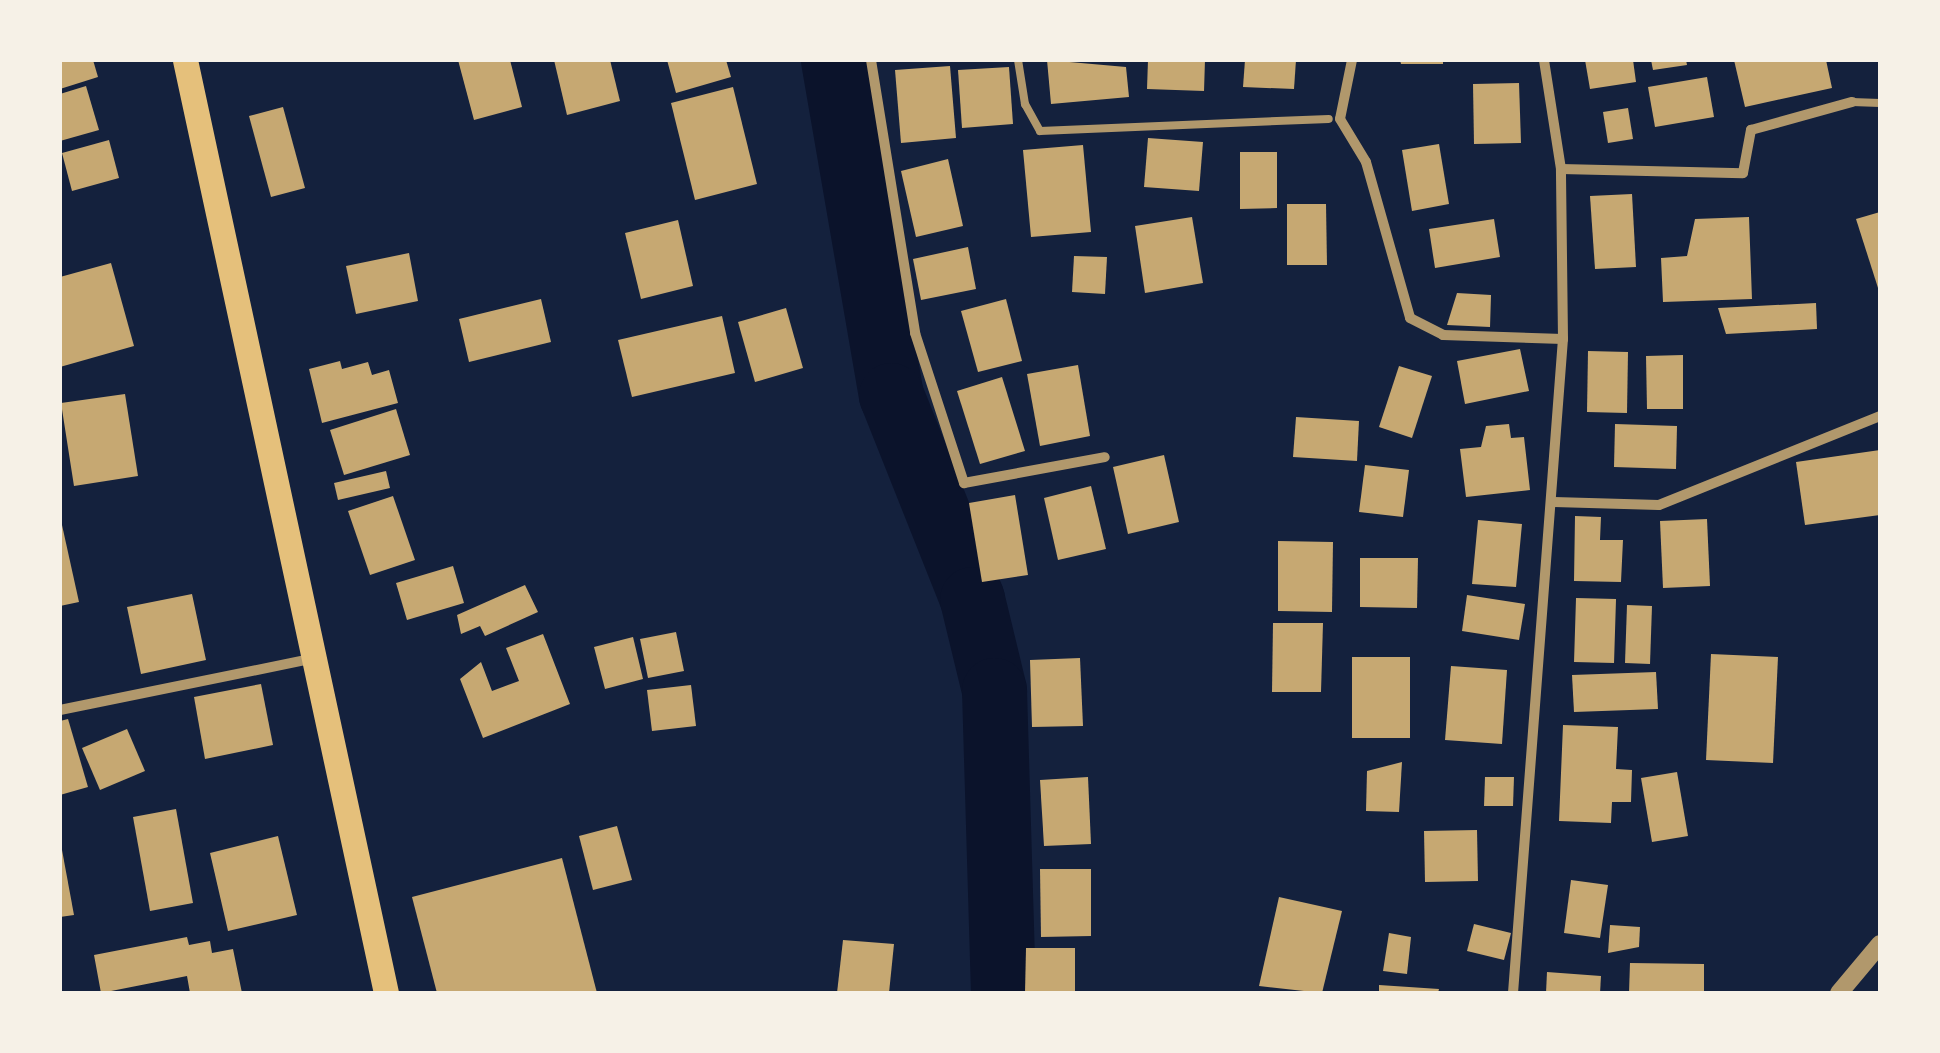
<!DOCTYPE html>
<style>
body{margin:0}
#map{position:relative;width:1940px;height:1053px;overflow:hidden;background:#14213d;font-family:"Source Sans 3",sans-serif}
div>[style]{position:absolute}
.river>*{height:65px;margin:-32.5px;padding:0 32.5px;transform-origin:32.5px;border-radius:32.5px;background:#0b132b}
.building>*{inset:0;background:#c6a872}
.service>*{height:8px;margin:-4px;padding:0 4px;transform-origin:4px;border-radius:4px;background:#b1986c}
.minor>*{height:10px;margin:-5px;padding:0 5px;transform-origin:5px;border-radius:5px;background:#b1986c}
.tertiary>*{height:18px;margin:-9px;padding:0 9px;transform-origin:9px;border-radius:9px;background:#b1986c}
.primary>*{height:25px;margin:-12.5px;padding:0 12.5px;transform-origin:12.5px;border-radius:12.5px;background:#e5c07b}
span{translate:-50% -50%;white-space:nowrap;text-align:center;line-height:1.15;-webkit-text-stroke:10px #f6f1e7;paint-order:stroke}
.frame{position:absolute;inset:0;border:62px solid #f6f1e7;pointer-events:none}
</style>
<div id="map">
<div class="river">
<i style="left:833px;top:60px;width:340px;rotate:80.2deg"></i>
<i style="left:891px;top:395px;width:219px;rotate:68.3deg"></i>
<i style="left:972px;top:599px;width:94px;rotate:76.4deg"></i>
<i style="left:994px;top:690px;width:303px;rotate:88.3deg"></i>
</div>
<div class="building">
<i style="clip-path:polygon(60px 60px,93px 60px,98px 77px,60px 89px)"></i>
<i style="clip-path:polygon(458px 60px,510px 60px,522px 107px,474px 120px)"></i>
<i style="clip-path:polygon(554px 60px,610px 60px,620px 101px,567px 115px)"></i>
<i style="clip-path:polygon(667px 60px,726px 60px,731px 77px,676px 93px)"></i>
<i style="clip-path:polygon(1047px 60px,1126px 67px,1129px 97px,1051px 104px)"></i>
<i style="clip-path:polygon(1148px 60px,1205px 60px,1204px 91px,1147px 89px)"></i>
<i style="clip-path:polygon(1245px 60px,1296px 60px,1294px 89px,1243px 87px)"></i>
<i style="clip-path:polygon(1400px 60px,1443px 60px,1443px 64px,1401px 64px)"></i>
<i style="clip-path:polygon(1585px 60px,1633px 60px,1636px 82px,1590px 89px)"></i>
<i style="clip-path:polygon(1651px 60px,1686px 60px,1687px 65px,1653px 70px)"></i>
<i style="clip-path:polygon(1734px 60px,1826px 60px,1832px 88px,1745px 107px)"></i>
<i style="clip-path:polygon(950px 66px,956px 138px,901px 143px,895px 70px)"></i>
<i style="clip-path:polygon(1009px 67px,1013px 124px,962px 128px,958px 70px)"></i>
<i style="clip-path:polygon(1707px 77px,1714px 117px,1655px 127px,1648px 87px)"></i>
<i style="clip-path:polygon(1519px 83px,1521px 143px,1474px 144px,1473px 84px)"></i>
<i style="clip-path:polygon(86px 86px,99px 130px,60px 141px,60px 94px)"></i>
<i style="clip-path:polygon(733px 87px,757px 184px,695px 200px,671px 103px)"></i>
<i style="clip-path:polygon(283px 107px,305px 188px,271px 197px,249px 116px)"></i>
<i style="clip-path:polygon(1628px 108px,1633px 139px,1608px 143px,1603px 112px)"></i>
<i style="clip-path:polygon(1148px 138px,1203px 142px,1199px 191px,1144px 187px)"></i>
<i style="clip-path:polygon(109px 140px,119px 178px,72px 191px,62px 153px)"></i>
<i style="clip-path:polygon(1439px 144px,1449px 204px,1412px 211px,1402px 150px)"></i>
<i style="clip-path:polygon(1083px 145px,1091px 232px,1031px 237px,1023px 150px)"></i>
<i style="clip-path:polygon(1240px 152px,1277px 152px,1277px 208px,1240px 209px)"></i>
<i style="clip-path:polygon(948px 159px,963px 226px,916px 237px,901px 171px)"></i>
<i style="clip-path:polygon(1632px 194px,1636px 267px,1595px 269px,1590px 196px)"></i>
<i style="clip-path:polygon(1287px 204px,1326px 204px,1327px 265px,1287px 265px)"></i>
<i style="clip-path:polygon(1880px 212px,1880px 290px,1879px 291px,1856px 219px)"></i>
<i style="clip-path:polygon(1192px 217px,1203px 283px,1145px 293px,1135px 226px)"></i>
<i style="clip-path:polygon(1749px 217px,1752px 299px,1663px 302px,1661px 258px,1687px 256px,1695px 219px)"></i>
<i style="clip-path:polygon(1494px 219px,1500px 257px,1435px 268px,1429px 229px)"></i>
<i style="clip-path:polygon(678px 220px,693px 286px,641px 299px,625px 233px)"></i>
<i style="clip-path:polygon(968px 247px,976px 289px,921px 300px,913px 259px)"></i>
<i style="clip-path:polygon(409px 253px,418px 301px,356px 314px,346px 266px)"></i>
<i style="clip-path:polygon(1074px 256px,1107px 257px,1105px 294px,1072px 292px)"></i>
<i style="clip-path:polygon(111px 263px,134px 346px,60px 367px,60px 277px)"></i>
<i style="clip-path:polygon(1457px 293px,1491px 295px,1490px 327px,1447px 325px)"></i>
<i style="clip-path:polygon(541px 299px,551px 342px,469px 362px,459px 319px)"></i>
<i style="clip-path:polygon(1006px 299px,1022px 361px,978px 372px,961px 311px)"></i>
<i style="clip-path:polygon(1816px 303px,1817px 329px,1726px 334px,1718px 308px)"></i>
<i style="clip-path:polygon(786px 308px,803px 368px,755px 382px,738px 322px)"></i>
<i style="clip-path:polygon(722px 316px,735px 373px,632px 397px,618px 340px)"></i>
<i style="clip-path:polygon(1520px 349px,1529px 391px,1465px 404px,1457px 361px)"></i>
<i style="clip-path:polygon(1588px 351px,1628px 352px,1627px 413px,1587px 412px)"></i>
<i style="clip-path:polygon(1683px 355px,1683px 409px,1647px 409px,1646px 356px)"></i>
<i style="clip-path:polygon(340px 361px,342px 369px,368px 362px,372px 375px,389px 370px,398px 403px,322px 423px,309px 369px)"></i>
<i style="clip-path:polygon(1078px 365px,1090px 436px,1040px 446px,1027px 374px)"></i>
<i style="clip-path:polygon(1399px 366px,1432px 376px,1412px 438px,1379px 427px)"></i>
<i style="clip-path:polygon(1002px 377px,1025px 451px,980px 464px,957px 391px)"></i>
<i style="clip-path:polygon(125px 394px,138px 476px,74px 486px,61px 403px)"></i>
<i style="clip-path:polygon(396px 409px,410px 455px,344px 475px,330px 430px)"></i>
<i style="clip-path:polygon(1296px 417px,1359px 421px,1357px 461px,1293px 457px)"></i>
<i style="clip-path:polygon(1509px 424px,1511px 438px,1524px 437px,1530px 490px,1466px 497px,1460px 449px,1481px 447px,1486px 426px)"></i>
<i style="clip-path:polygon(1615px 424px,1677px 426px,1676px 469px,1614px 467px)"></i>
<i style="clip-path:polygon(1880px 450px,1880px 515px,1805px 525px,1796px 462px)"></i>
<i style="clip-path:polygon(1164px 455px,1179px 522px,1128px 534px,1113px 467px)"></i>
<i style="clip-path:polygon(1365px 465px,1409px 470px,1403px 517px,1359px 512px)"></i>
<i style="clip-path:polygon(386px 471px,390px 488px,338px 500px,334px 483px)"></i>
<i style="clip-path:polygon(1091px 486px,1106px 549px,1058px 560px,1044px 498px)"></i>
<i style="clip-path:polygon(1015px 495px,1028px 575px,982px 582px,969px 503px)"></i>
<i style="clip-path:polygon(393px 496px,415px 560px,370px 575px,348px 511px)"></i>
<i style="clip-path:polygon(60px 516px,79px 602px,60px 606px)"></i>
<i style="clip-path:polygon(1575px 516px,1601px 517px,1600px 540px,1623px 540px,1621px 582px,1574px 581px)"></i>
<i style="clip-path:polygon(1707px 519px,1710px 586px,1663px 588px,1660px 521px)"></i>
<i style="clip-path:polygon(1478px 520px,1522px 524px,1516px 587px,1472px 584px)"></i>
<i style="clip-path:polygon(1278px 541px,1333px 542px,1332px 612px,1278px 611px)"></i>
<i style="clip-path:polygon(1360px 558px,1418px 558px,1417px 608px,1360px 607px)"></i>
<i style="clip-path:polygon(453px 566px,464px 603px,407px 620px,396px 583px)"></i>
<i style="clip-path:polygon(525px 585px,538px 612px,485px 636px,480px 626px,461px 634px,457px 615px)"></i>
<i style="clip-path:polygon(192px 594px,206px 660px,141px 674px,127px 607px)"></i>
<i style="clip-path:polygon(1467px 595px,1525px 604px,1519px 640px,1462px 631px)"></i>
<i style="clip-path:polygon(1576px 598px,1616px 599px,1614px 663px,1574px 662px)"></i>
<i style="clip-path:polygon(1627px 605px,1652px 606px,1650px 664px,1625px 663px)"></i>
<i style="clip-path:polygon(1273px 623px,1323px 623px,1321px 692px,1272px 692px)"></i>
<i style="clip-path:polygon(676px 632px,684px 671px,648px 678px,640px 639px)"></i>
<i style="clip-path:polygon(543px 634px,570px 704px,483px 738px,460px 679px,481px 662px,492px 691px,519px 681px,506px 648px)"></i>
<i style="clip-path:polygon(633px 637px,643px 679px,605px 689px,594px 647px)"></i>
<i style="clip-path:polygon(1711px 654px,1778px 657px,1773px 763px,1706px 760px)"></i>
<i style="clip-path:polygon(1352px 657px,1410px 657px,1410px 738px,1352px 738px)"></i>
<i style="clip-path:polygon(1080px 658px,1083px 726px,1032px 727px,1030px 660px)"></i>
<i style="clip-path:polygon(1451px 666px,1507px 670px,1502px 744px,1445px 740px)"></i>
<i style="clip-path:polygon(1656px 672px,1658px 709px,1574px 712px,1572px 675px)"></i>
<i style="clip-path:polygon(261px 684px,273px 745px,205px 759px,194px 697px)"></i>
<i style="clip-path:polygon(691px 685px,696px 726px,652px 731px,647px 690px)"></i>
<i style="clip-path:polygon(68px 719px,88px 787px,60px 795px,60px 721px)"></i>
<i style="clip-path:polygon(1563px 725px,1618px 727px,1616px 769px,1632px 770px,1631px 802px,1612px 802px,1611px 823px,1559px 821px)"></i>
<i style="clip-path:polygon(127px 729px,145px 771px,100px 790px,82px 748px)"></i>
<i style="clip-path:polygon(1402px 762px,1399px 812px,1366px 811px,1367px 771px)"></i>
<i style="clip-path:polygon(1677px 772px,1688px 836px,1652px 842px,1641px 778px)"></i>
<i style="clip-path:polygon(1088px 777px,1091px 844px,1044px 846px,1040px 780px)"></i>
<i style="clip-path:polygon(1485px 777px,1514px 777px,1513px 806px,1484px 806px)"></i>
<i style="clip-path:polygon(176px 809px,193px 903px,150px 911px,133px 817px)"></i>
<i style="clip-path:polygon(617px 826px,632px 880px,593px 890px,579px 836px)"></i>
<i style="clip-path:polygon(1477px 830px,1478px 881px,1425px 882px,1424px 831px)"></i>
<i style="clip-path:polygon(278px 836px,297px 915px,228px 931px,210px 853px)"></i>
<i style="clip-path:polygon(62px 850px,74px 915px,60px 917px,60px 851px)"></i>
<i style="clip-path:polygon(562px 858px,597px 993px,437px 993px,412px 897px)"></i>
<i style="clip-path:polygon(1040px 869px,1091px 869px,1091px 936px,1041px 937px)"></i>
<i style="clip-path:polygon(1571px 880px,1608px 885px,1600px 938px,1564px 933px)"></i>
<i style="clip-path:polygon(1279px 897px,1342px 911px,1322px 993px,1259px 986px)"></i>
<i style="clip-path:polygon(1474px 924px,1511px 933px,1504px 960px,1467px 951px)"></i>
<i style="clip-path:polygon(1610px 925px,1640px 927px,1639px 947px,1608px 953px)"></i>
<i style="clip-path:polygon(1389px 933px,1411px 937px,1407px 974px,1383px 971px)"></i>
<i style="clip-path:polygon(187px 937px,189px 945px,210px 941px,212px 953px,233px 949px,242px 993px,190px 993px,187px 976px,101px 993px,94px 955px)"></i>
<i style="clip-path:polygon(843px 940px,894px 944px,889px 993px,837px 993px)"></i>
<i style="clip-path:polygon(1026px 948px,1075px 948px,1075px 993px,1025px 993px)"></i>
<i style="clip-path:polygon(1630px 963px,1704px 964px,1704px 993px,1629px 993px)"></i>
<i style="clip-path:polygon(1547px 972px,1601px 976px,1600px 993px,1546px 993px)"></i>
<i style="clip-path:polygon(1379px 985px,1439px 989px,1438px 993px,1379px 993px)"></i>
</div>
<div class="service">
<i style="left:1018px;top:60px;width:45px;rotate:81deg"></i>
<i style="left:1025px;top:104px;width:31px;rotate:61deg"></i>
<i style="left:1040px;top:131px;width:289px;rotate:-2.4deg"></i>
<i style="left:1852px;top:102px;width:28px;rotate:2deg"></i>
</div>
<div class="minor">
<i style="left:871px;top:60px;width:277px;rotate:80.8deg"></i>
<i style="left:915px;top:333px;width:158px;rotate:71.9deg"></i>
<i style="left:964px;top:483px;width:143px;rotate:-10.4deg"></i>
<i style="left:1352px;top:60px;width:60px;rotate:101.5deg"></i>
<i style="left:1340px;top:119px;width:50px;rotate:58.8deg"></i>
<i style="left:1366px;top:162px;width:162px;rotate:74.2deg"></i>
<i style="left:1410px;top:318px;width:37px;rotate:27deg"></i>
<i style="left:1443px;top:335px;width:120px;rotate:1.9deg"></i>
<i style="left:1561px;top:169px;width:182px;rotate:1.3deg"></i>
<i style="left:1743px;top:173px;width:44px;rotate:-79.5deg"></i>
<i style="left:1751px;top:130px;width:105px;rotate:-15.5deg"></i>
<i style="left:1554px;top:502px;width:105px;rotate:1.6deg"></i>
<i style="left:1659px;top:505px;width:238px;rotate:-21.9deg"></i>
<i style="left:60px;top:710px;width:256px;rotate:-11.5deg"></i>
<i style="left:1513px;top:993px;width:656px;rotate:-85.63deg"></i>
<i style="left:1563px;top:339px;width:170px;rotate:-90.7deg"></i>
<i style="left:1561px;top:169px;width:110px;rotate:-98.9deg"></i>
</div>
<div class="tertiary">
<i style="left:1839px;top:993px;width:64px;rotate:-50.1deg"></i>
</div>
<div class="primary">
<i style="left:185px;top:60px;width:954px;rotate:77.84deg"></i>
</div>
<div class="frame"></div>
</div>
